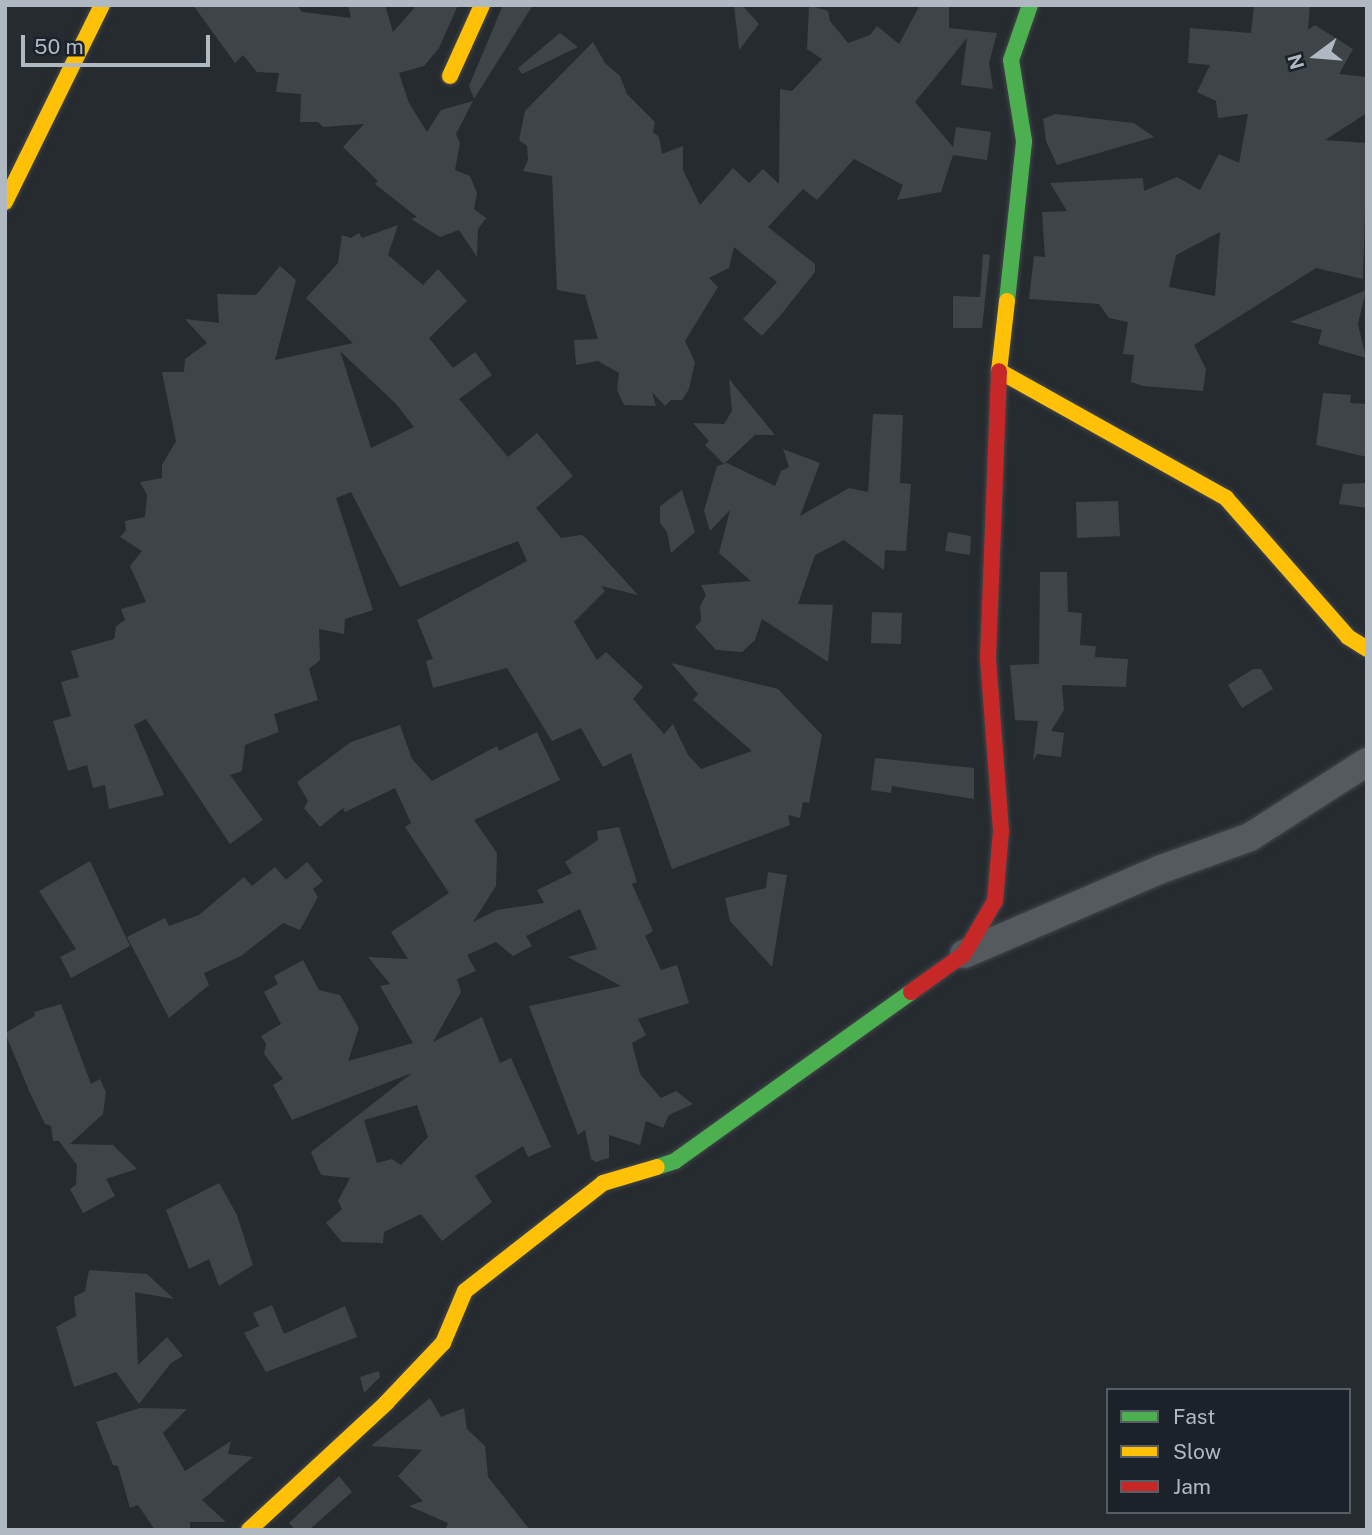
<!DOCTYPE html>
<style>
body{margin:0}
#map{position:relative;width:1372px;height:1535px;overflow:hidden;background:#262b30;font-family:"Public Sans",sans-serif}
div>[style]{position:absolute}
.building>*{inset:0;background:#3f4448}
.roads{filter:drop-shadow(0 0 2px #424649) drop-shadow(0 0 2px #424649)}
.street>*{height:28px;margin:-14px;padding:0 14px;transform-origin:14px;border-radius:14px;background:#555a5f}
.fast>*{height:16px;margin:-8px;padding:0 8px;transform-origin:8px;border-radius:8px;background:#4caf50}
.slow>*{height:16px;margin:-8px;padding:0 8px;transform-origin:8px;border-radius:8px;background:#ffc107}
.jam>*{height:16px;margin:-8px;padding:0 8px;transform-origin:8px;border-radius:8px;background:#c62828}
span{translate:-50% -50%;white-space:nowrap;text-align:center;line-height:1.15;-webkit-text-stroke:5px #1b2229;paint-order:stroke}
.frame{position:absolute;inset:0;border:7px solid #b0b8c1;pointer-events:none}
.legend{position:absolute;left:1106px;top:1388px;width:245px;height:126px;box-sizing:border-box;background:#1b2229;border:2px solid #575e66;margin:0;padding:9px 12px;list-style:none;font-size:21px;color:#b0b8c1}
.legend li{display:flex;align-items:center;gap:14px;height:35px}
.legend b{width:35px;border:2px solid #575e66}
.north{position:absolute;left:1281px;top:21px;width:70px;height:70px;-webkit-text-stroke:5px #1b2229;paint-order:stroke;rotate:254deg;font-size:19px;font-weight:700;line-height:28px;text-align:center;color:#b0b8c1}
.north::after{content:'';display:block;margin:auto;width:24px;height:32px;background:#b0b8c1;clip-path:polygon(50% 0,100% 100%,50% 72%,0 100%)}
.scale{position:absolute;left:21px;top:35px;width:189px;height:32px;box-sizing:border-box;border:4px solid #b0b8c1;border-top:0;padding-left:9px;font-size:21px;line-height:24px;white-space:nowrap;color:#b0b8c1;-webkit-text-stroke:5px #1b2229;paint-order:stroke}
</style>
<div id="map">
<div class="building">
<i style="clip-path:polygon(193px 5px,297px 5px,302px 12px,351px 18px,348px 5px,385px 5px,393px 32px,417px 5px,458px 5px,439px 48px,424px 66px,399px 73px,409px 103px,427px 132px,441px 110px,473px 101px,456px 134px,460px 143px,455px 170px,470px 176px,477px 193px,474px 209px,486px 218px,478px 229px,477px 257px,459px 230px,440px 237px,411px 219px,417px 217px,375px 184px,378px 181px,343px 147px,364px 124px,323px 127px,318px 122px,300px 122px,301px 94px,276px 92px,279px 73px,257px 72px,243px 55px,235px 63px)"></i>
<i style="clip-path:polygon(503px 5px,533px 5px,474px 99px,469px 86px)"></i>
<i style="clip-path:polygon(734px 5px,742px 5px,759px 24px,739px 50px)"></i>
<i style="clip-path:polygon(809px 5px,828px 11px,830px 21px,848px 43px,870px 35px,877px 26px,899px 44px,920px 5px,949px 5px,949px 28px,997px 33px,989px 63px,993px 89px,961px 85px,967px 38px,915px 102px,953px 147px,956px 127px,991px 132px,987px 160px,953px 155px,941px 192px,897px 200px,903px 185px,854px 159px,817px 200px,803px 189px,768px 227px,815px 264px,815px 272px,779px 317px,762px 336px,743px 319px,777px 282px,734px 247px,729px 268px,709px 278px,718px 287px,685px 341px,695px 362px,689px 389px,682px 400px,671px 400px,665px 406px,652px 392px,656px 406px,624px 405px,617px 390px,619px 373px,598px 361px,576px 365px,574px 340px,598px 339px,585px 295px,557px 290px,552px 176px,523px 171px,528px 160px,527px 146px,519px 140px,525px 111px,593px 42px,605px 63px,620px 76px,627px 94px,655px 122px,653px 132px,659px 137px,662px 154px,683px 146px,683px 170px,700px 205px,733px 168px,749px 183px,763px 169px,779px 184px,780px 89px,792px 91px,822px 59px,807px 49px)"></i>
<i style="clip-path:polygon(evenodd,1254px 5px,1310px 5px,1308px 30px,1315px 25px,1353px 49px,1339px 74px,1367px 77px,1367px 113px,1325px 140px,1367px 143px,1363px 279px,1316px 268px,1194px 345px,1206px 369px,1203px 391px,1143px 386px,1131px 382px,1134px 355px,1123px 354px,1128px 322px,1109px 318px,1099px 304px,1029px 299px,1034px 256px,1045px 257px,1042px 212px,1067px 211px,1050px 183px,1143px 178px,1144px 191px,1177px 177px,1200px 190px,1219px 154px,1239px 163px,1248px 114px,1218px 118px,1216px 101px,1197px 92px,1210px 65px,1188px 63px,1190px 28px,1251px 33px,1254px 5px,1220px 232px,1215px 296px,1169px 287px,1176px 255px,1220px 232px)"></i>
<i style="clip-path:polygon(560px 33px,578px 47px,522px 74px,518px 68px)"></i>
<i style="clip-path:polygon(1055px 114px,1134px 123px,1154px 137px,1057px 165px,1046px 141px,1043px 119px)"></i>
<i style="clip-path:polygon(evenodd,398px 225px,388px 255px,423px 285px,438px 269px,467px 301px,429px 338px,453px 368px,475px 352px,492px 375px,459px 399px,508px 457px,537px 433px,573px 476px,536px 508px,561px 538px,581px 535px,586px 538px,638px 595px,601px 586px,605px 591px,574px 622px,597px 660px,606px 652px,643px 687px,633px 699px,664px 734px,673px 724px,688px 755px,701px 769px,752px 751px,693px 700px,698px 694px,671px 663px,778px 689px,822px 735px,809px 803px,803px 802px,800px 818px,788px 815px,790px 825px,672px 869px,631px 753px,603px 767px,581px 728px,552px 741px,507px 668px,433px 688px,426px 661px,433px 659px,417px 620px,527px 561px,518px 541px,400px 587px,351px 492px,336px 498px,373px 610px,345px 619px,344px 634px,319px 629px,320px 660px,309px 669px,318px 700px,274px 714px,279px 732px,245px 745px,242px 771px,230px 775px,263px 820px,230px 844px,146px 719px,134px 725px,164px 795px,109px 809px,105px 785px,93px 788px,87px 765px,68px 771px,53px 721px,71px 716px,61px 682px,79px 677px,71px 651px,114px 639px,116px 626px,125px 620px,121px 609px,146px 602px,130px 566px,142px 551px,120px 537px,126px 530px,125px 521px,145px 517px,147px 495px,140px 482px,162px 478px,162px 465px,176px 441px,162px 372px,184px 372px,185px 359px,207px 343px,185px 319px,219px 323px,217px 294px,256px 295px,280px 266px,296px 280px,275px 360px,353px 343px,306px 298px,338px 263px,342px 235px,351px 238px,359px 233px,362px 238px,398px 225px,340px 351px,396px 404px,414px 427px,371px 448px,340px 351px)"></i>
<i style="clip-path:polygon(983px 254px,990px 255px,982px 328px,953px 328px,953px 296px,980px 297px)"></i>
<i style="clip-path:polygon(1366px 290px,1358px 324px,1366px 358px,1318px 344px,1322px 330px,1290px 322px)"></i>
<i style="clip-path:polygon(729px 379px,775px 435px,755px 435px,724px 464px,705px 445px,709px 441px,693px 423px,724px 424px,732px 411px)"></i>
<i style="clip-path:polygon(1323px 393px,1351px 395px,1350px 403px,1367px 404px,1367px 457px,1316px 445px)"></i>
<i style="clip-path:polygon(873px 414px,903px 415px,900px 483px,911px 484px,906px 551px,885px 550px,884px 570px,844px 540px,815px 555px,798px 604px,833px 605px,828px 662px,762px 619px,755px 640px,742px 652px,716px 650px,695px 627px,701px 621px,700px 606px,706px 595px,701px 585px,751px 581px,719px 553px,730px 510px,710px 531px,704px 511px,717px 466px,727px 463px,775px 486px,781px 471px,789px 467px,783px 449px,820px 463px,800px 516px,849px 488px,868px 492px)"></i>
<i style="clip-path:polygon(1367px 483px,1367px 508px,1339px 504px,1343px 484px)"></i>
<i style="clip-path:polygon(682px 490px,695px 532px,671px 553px,667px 532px,660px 523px,660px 506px)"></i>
<i style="clip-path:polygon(1118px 501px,1120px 536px,1077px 538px,1076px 502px)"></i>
<i style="clip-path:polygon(948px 532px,971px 536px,970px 555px,945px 551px)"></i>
<i style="clip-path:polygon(1040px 572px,1067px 572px,1068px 612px,1082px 613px,1080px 645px,1096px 646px,1095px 657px,1128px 659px,1126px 687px,1062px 685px,1064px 710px,1051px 731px,1064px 733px,1061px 757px,1037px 754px,1033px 761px,1038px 721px,1015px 720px,1010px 665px,1039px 664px)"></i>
<i style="clip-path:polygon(872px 612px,902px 613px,901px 644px,871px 643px)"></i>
<i style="clip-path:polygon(1253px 669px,1261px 669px,1273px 689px,1242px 708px,1228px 685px)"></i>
<i style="clip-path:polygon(evenodd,400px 725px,412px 759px,432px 781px,497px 746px,499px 751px,537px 732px,560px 780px,474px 820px,497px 853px,496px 886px,473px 922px,497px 910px,544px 903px,537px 890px,572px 873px,565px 862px,598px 840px,597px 831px,619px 827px,637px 882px,632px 884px,653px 931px,645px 936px,661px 970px,677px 965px,689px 1003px,638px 1019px,646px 1035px,632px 1043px,640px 1074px,661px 1098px,676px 1091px,693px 1104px,669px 1115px,663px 1128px,646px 1121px,640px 1145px,609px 1135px,609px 1158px,596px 1162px,591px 1159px,585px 1130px,578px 1135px,529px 1006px,621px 986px,568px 957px,597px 949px,580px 909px,526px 936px,532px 946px,513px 956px,496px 942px,467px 955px,476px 971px,457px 979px,461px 992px,433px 1042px,482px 1017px,500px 1063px,511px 1058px,551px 1147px,528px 1157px,523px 1146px,475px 1176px,492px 1202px,442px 1241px,421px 1214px,384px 1232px,383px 1243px,342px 1242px,326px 1223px,342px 1209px,338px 1201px,350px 1178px,321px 1175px,311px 1152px,412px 1073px,292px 1120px,273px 1085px,283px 1079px,264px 1054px,266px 1044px,261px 1036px,281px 1024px,264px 992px,278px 984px,274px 976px,303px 960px,319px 990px,340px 995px,359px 1028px,348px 1061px,413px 1043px,380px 986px,390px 984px,368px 957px,408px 959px,391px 932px,449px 893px,405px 827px,411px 823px,395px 788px,345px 812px,343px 808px,320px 827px,304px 808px,308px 801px,297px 782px,351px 742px,400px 725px,417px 1105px,428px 1137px,401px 1165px,392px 1159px,377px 1163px,364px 1120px,417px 1105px)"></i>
<i style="clip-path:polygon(875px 758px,974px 768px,974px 799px,892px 786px,891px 793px,871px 790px)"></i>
<i style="clip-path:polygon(90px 861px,130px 946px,71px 978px,60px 957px,76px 949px,39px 891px)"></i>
<i style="clip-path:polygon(307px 862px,323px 881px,313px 889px,318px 897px,300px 930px,283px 923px,241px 956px,204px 973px,209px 985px,169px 1018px,127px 937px,165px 918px,169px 926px,199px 915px,244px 877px,252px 886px,275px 867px,286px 880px)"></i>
<i style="clip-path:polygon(768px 872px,787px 875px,772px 967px,730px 921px,725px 898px,766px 888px)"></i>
<i style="clip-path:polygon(61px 1004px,91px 1084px,100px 1079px,106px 1092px,103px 1114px,70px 1144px,113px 1145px,137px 1169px,106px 1179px,115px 1196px,83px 1213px,70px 1189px,76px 1185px,77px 1165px,59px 1141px,53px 1141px,51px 1126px,45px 1124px,30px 1093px,5px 1033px,35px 1016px,34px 1012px)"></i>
<i style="clip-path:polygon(219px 1183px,237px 1215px,253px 1265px,219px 1286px,209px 1259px,189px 1269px,166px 1210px)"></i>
<i style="clip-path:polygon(89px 1270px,147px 1274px,174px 1299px,135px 1292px,138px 1365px,167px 1337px,183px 1356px,171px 1363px,139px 1404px,116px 1372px,74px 1387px,56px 1327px,76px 1316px,74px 1297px,85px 1291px)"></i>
<i style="clip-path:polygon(272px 1305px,284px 1334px,345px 1306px,357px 1337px,266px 1372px,244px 1333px,259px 1326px,253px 1313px)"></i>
<i style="clip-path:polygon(379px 1371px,380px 1377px,364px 1393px,360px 1377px)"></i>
<i style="clip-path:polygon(430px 1398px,441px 1417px,464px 1408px,467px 1429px,485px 1446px,488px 1477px,530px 1530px,445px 1530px,448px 1523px,409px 1506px,423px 1501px,398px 1476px,422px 1450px,371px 1446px)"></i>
<i style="clip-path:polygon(140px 1408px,187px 1409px,163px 1433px,185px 1471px,231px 1441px,228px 1454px,253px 1457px,202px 1500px,226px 1522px,190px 1522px,190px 1530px,155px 1530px,138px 1505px,130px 1508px,118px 1466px,113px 1465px,96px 1422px)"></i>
<i style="clip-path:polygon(339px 1476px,352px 1492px,309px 1530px,295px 1530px,289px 1523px)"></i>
</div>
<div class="roads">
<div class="street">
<i style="left:964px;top:954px;width:212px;rotate:-23.3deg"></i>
<i style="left:1159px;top:870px;width:97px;rotate:-19.9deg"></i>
<i style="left:1250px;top:837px;width:139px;rotate:-32.7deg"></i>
</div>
<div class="fast">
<i style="left:1007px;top:301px;width:161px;rotate:-83.9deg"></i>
<i style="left:1024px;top:141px;width:82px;rotate:-99.1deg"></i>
<i style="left:1011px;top:60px;width:58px;rotate:-70.9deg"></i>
<i style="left:657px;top:1167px;width:19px;rotate:-18deg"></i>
<i style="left:675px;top:1161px;width:290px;rotate:-35.6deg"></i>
</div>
<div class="slow">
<i style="left:450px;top:76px;width:78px;rotate:-65.7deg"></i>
<i style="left:5px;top:202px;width:220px;rotate:-63.8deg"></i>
<i style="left:1007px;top:301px;width:70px;rotate:96.5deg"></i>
<i style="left:999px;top:371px;width:260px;rotate:29.2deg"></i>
<i style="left:1226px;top:498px;width:185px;rotate:48.7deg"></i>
<i style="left:1348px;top:637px;width:22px;rotate:32deg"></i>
<i style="left:249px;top:1530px;width:187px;rotate:-42.8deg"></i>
<i style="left:386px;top:1403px;width:83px;rotate:-46.5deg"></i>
<i style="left:443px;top:1343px;width:56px;rotate:-67.1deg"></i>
<i style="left:465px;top:1291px;width:175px;rotate:-38deg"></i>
<i style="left:603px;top:1183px;width:56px;rotate:-16.5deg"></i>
</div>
<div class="jam">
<i style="left:911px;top:992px;width:65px;rotate:-35.6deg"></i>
<i style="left:964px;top:954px;width:61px;rotate:-59.7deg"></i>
<i style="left:995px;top:901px;width:70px;rotate:-85.1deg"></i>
<i style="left:1001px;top:831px;width:173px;rotate:-94.3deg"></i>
<i style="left:988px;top:658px;width:287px;rotate:-87.8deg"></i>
</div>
</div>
<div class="frame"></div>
<ul class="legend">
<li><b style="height:9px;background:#4caf50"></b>Fast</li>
<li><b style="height:9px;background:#ffc107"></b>Slow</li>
<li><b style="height:9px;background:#c62828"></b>Jam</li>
</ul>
<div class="north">N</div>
<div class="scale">50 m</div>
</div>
